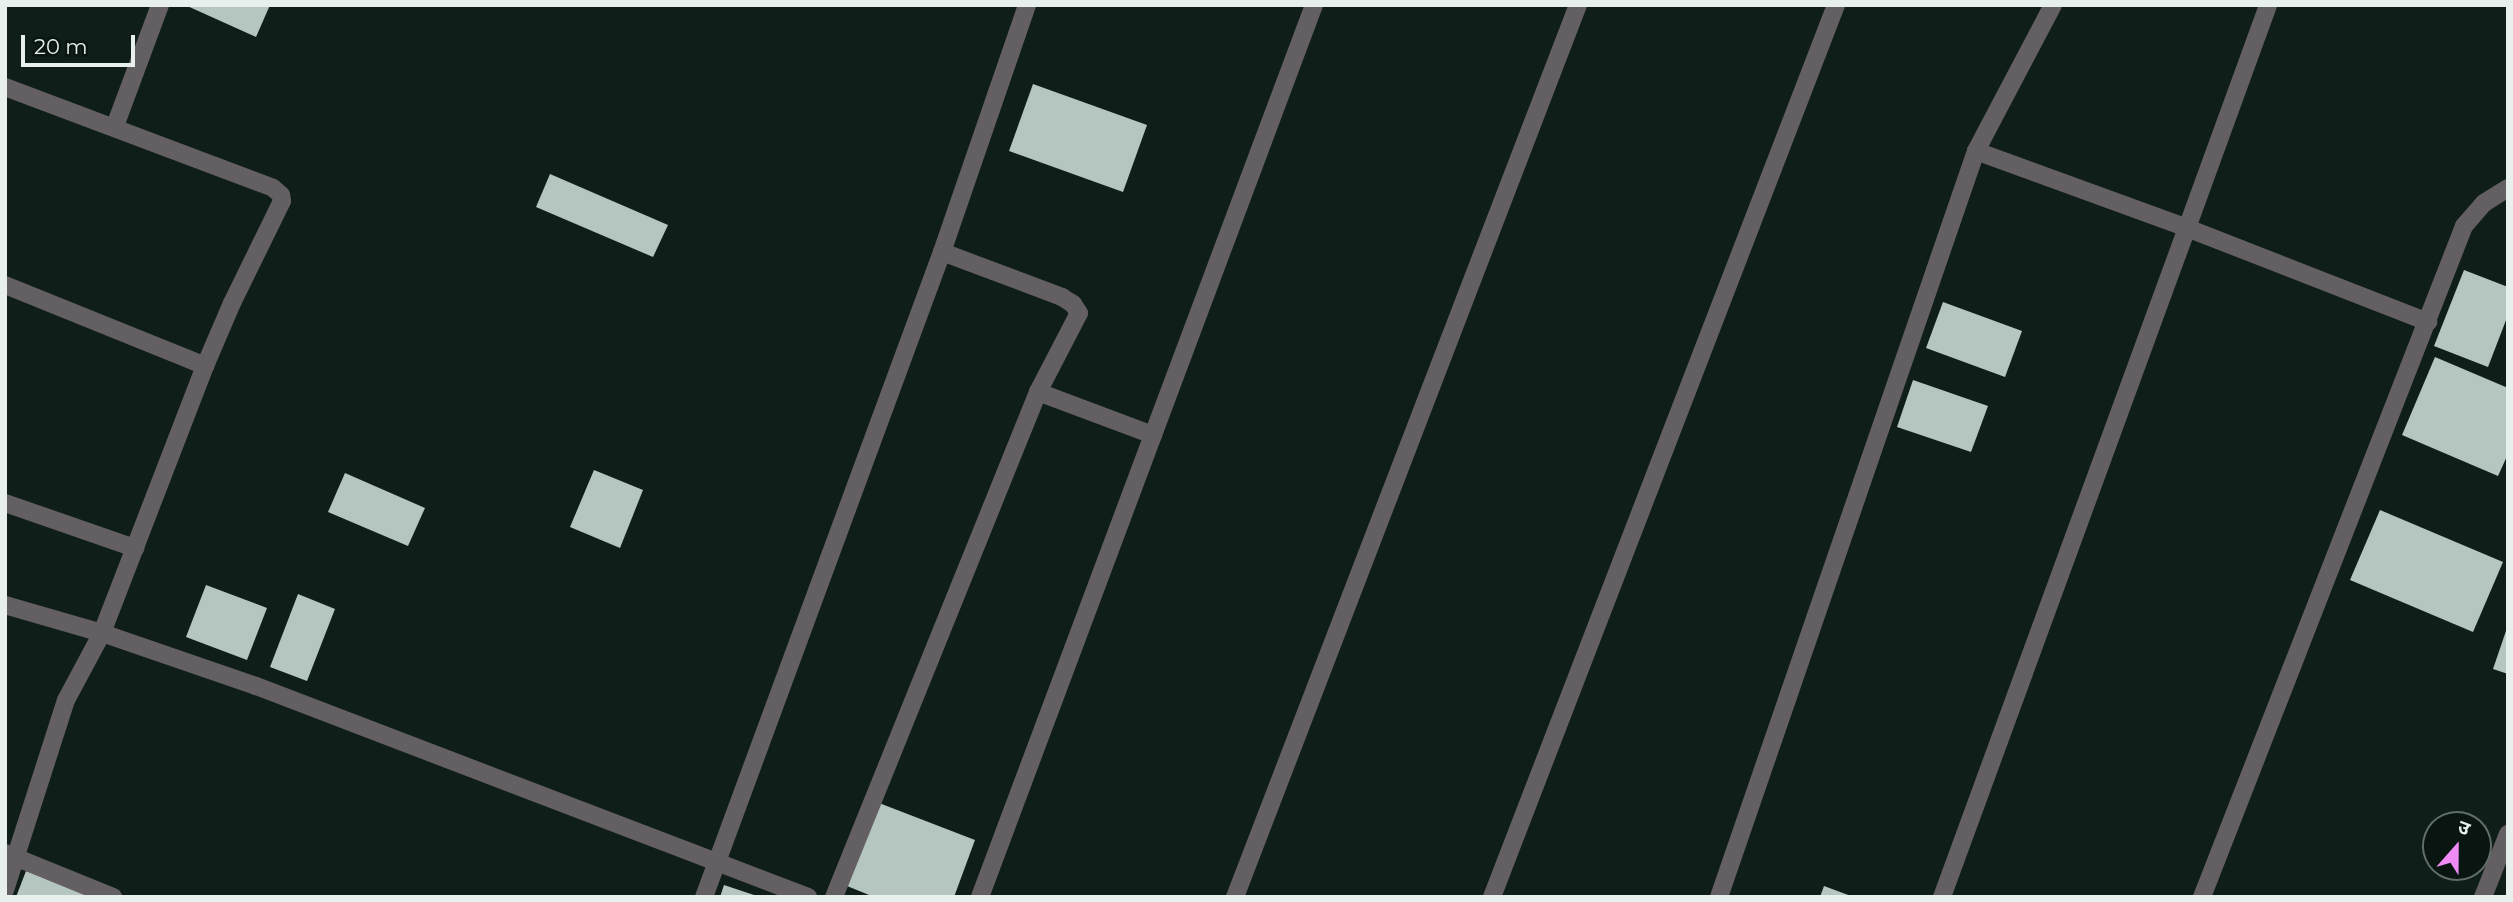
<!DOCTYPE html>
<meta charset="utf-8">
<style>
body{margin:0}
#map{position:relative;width:2513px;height:902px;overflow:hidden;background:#101e1a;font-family:Montserrat,"Noto Sans Devanagari",sans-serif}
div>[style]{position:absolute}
.building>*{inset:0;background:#b5c6c1}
.street>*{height:18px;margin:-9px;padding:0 9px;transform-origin:9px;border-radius:9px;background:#635f63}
span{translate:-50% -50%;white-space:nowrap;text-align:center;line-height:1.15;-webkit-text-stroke:7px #081511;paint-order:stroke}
.frame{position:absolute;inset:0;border:7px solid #e7f0ed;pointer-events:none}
.north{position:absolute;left:2422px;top:811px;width:70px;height:70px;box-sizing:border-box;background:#081511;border:2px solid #616d69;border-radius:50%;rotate:21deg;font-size:19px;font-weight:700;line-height:28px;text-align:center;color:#e7f0ed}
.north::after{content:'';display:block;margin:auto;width:24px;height:32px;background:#f08bf5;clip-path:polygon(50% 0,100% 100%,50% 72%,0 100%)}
.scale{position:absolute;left:21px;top:35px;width:114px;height:32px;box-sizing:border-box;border:4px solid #e7f0ed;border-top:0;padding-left:9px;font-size:21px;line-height:24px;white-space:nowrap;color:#e7f0ed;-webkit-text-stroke:5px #081511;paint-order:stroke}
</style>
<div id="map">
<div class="building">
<i style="clip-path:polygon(185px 5px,270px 5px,256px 37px)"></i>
<i style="clip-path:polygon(1033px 84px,1147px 125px,1123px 192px,1009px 151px)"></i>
<i style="clip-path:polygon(550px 174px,668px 225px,653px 257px,536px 207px)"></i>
<i style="clip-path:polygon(2464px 270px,2508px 287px,2508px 315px,2488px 367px,2434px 346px)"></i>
<i style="clip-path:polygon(1943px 302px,2022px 331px,2005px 377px,1926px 348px)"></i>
<i style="clip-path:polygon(2435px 357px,2508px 388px,2508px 454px,2498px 476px,2402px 435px)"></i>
<i style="clip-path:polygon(1913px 380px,1988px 406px,1971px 452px,1897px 427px)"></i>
<i style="clip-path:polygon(594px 470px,643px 490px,620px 548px,570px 527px)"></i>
<i style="clip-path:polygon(345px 473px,425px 508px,408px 546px,328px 512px)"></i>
<i style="clip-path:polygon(2380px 510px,2503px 562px,2473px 632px,2350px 580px)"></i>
<i style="clip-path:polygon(206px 585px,267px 608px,247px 660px,186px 637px)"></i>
<i style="clip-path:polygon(298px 594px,335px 609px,307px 681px,270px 667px)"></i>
<i style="clip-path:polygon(2507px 628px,2508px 628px,2508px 674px,2493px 669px)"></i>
<i style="clip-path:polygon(879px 803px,975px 840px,954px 897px,874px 897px,847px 886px)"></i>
<i style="clip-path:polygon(26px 871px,94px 896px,94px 897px,16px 897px)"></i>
<i style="clip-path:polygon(724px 885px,757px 896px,757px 897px,720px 897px)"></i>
<i style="clip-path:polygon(1824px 886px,1851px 896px,1851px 897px,1820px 897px)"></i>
</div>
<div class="street">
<i style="left:5px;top:87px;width:286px;rotate:20.6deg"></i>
<i style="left:273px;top:188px;width:11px;rotate:41deg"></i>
<i style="left:281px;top:195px;width:6px;rotate:81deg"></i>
<i style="left:282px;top:201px;width:114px;rotate:116.1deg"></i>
<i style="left:232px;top:303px;width:69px;rotate:113.2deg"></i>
<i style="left:205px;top:366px;width:286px;rotate:111.1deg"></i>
<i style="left:102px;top:633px;width:76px;rotate:118.2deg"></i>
<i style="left:66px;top:700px;width:200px;rotate:107.8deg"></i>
<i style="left:115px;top:126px;width:129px;rotate:-69.6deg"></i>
<i style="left:1976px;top:151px;width:225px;rotate:20deg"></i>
<i style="left:2187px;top:228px;width:237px;rotate:-70deg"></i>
<i style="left:5px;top:285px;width:216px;rotate:22deg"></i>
<i style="left:1038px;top:392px;width:123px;rotate:20.5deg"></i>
<i style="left:5px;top:503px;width:138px;rotate:19.1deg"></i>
<i style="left:5px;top:605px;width:101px;rotate:16.1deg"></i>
<i style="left:102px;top:633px;width:163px;rotate:19deg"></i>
<i style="left:256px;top:686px;width:591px;rotate:20.92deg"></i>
<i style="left:5px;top:853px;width:117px;rotate:22.2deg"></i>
<i style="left:704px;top:897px;width:688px;rotate:-69.75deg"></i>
<i style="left:942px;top:252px;width:261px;rotate:-71deg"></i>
<i style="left:834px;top:897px;width:545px;rotate:-68deg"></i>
<i style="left:1038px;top:392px;width:89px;rotate:-62.6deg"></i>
<i style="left:1079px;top:313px;width:11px;rotate:-124deg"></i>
<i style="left:1073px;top:304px;width:13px;rotate:-148deg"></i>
<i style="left:1062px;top:297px;width:128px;rotate:-159.4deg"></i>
<i style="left:980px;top:897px;width:952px;rotate:-69.47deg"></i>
<i style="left:1235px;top:897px;width:956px;rotate:-68.97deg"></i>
<i style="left:1492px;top:897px;width:956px;rotate:-68.91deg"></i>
<i style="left:1719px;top:897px;width:789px;rotate:-70.99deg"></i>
<i style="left:1976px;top:151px;width:165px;rotate:-62.2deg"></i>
<i style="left:1942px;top:897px;width:712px;rotate:-69.89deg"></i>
<i style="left:2187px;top:228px;width:259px;rotate:21.3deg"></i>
<i style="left:2202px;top:897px;width:720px;rotate:-68.67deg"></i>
<i style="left:2464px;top:226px;width:30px;rotate:-49deg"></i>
<i style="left:2484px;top:203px;width:28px;rotate:-32deg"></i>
<i style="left:2483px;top:897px;width:68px;rotate:-68.4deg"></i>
</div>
<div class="frame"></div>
<div class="north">उ</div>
<div class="scale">20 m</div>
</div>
